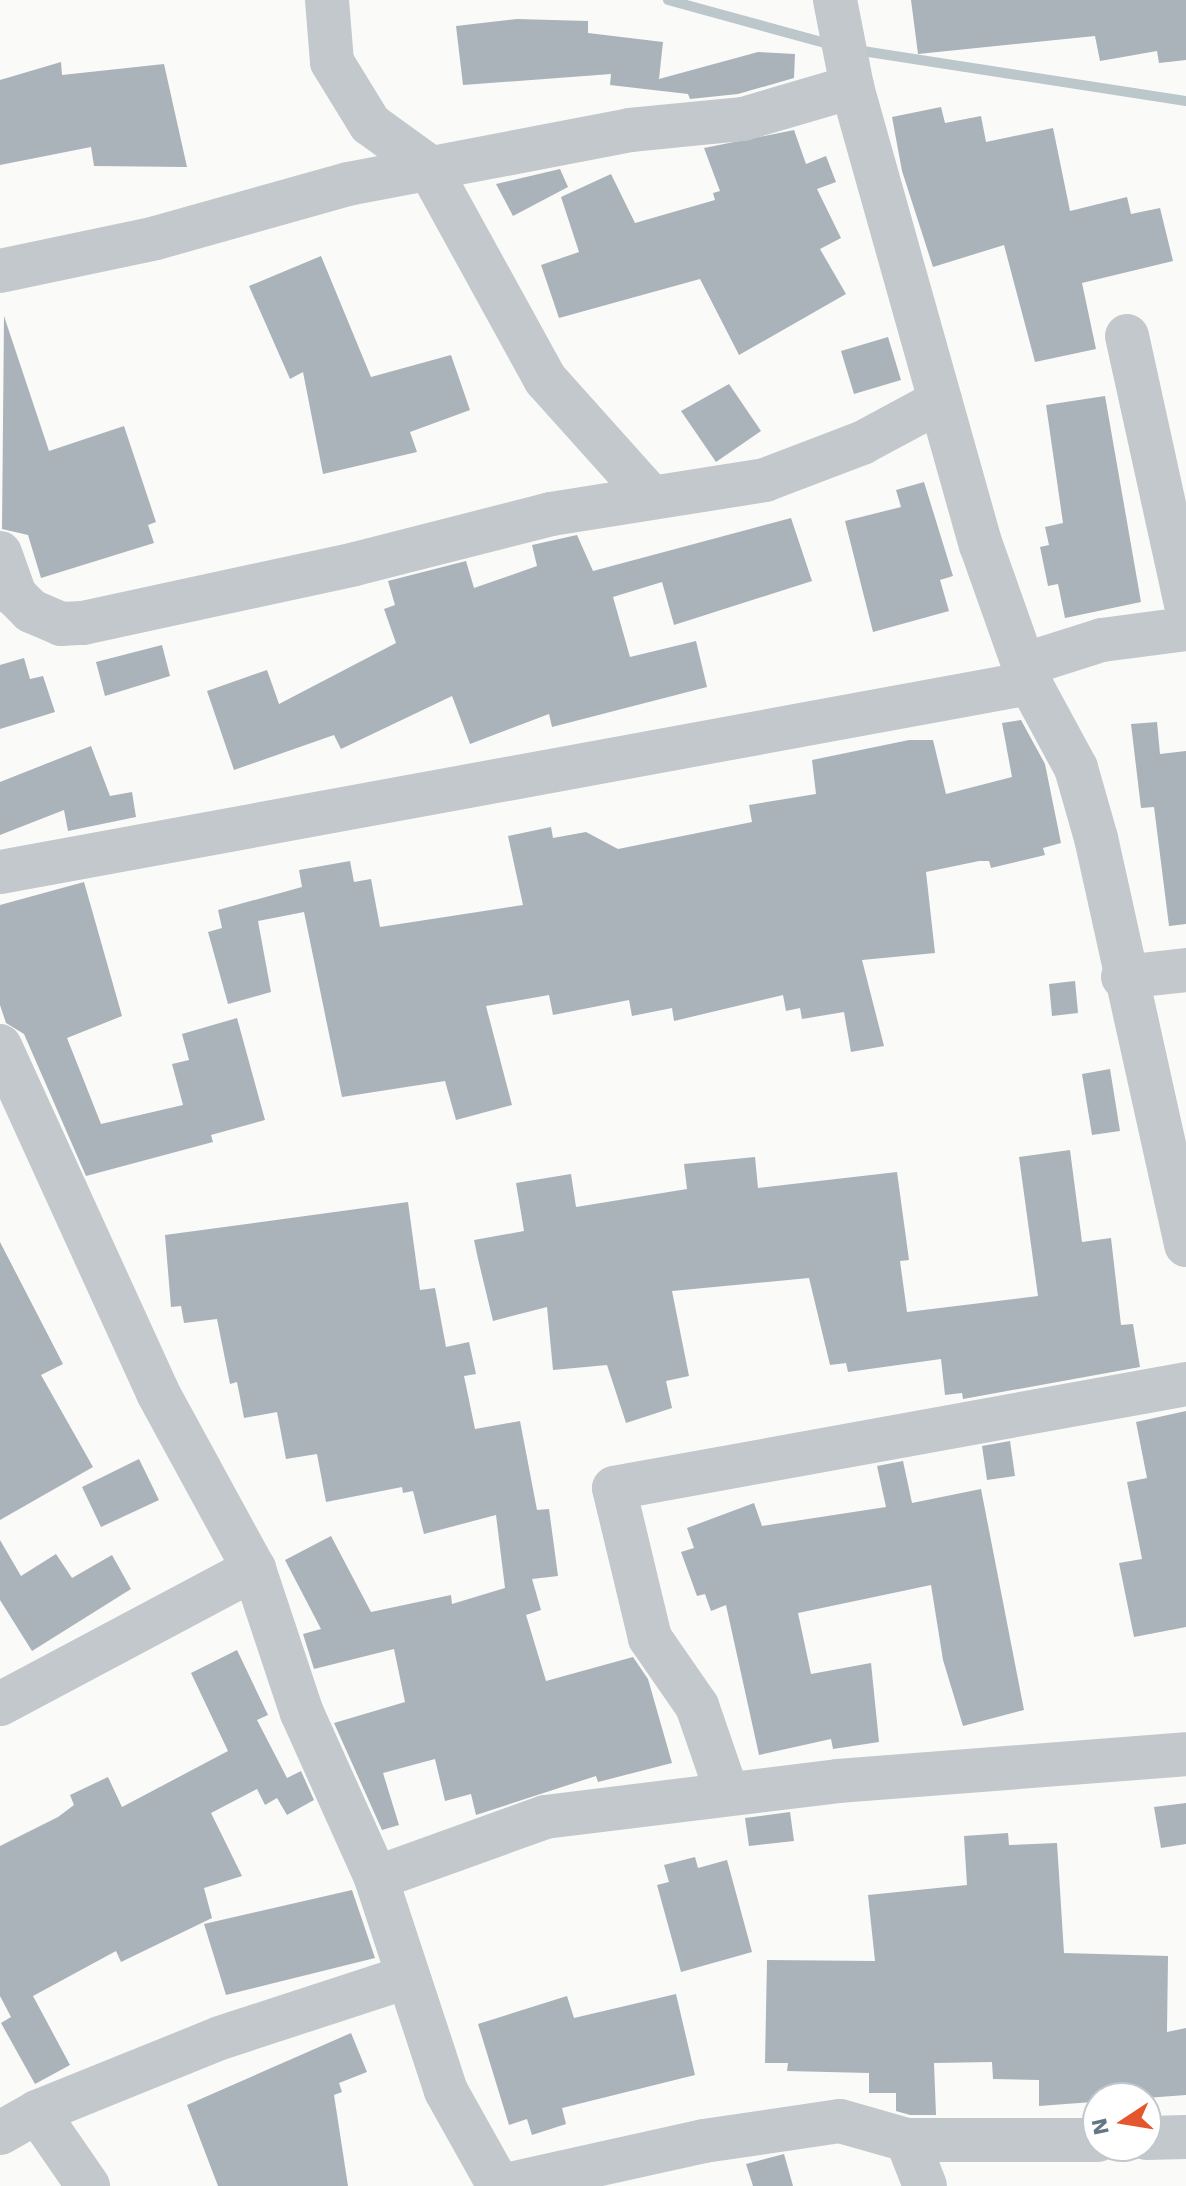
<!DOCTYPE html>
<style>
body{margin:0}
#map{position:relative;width:1186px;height:2186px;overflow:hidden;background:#fafaf8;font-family:"Work Sans",sans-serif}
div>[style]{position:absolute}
.stream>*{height:10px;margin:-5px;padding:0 5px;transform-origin:5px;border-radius:5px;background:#bbc7cb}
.building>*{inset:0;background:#aab3b9}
.minor>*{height:44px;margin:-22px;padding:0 22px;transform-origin:22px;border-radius:22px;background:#c3c8cc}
span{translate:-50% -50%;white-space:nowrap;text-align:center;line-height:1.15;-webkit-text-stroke:8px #fff;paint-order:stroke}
.north{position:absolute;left:1082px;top:2082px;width:80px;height:80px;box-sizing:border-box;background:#fff;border:2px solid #c1c8cd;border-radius:50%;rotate:258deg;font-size:22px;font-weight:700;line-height:32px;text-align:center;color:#657683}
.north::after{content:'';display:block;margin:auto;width:28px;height:36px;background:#e4572e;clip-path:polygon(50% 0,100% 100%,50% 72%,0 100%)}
</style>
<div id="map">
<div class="stream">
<i style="left:668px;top:0;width:170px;rotate:15.3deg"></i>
<i style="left:856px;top:50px;width:334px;rotate:8.8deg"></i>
</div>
<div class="building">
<i style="clip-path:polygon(911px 0,1186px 0,1186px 60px,1159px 63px,1157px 51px,1100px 61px,1095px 36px,918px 54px)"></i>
<i style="clip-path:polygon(517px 19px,588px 21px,588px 33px,663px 42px,659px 79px,758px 52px,795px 54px,794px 78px,738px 94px,690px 99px,688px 94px,610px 85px,611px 74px,463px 85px,456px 26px)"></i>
<i style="clip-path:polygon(61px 62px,62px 75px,164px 64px,187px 167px,94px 166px,91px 147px,0 165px,0 80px)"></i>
<i style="clip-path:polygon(941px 107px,945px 123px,981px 116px,986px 142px,1053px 128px,1070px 211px,1127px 197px,1131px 214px,1160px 208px,1173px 261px,1082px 283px,1096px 349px,1035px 362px,1004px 245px,933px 267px,902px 171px,892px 117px)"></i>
<i style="clip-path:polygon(794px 130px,806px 164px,826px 156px,836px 182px,817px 189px,841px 238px,820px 249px,846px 294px,739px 355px,700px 279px,559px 318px,541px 265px,579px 252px,561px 197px,611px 174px,635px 223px,715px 200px,713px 193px,720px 191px,704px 148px)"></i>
<i style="clip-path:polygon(560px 169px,568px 187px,513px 216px,496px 184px)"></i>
<i style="clip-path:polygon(321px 256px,371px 377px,451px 355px,470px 410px,410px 432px,417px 452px,323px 474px,303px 372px,290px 379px,249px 286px)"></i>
<i style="clip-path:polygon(4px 316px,49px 451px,124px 426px,156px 522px,148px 525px,154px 543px,41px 578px,28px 535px,2px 529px)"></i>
<i style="clip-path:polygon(888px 337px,901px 380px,854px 394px,841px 351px)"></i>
<i style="clip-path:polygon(729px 384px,761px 431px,716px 462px,681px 411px)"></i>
<i style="clip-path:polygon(1105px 396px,1141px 602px,1065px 618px,1058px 584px,1048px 586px,1040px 547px,1049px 545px,1045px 527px,1063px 523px,1046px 405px)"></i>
<i style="clip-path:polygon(924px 482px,953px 576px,940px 580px,949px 611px,873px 632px,845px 521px,901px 507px,896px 490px)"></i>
<i style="clip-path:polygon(791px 518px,812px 581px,674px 625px,662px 582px,613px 597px,630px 657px,696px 641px,707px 687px,552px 727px,549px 714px,470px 744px,452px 696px,341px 749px,334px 735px,234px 770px,207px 691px,267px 670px,279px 704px,396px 643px,384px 609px,395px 605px,388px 581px,466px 561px,474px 588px,537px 566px,532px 545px,577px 535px,593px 571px)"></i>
<i style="clip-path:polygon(162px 645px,170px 676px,105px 696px,96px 662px)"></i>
<i style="clip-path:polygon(24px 658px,30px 679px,43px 676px,55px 712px,0 729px,0 665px)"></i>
<i style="clip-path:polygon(1021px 720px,1045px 764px,1061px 843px,1043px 848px,1045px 855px,991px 868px,989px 861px,979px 861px,926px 872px,935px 953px,862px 960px,884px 1046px,851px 1052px,844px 1012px,802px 1019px,800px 1008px,786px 1011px,783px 995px,674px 1021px,672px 1008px,632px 1016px,629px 1000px,553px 1015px,549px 995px,486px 1006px,512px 1105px,456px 1120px,445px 1081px,342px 1097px,304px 912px,258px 921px,271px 992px,228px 1004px,208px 932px,222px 928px,218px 910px,302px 887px,299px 870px,350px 861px,354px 882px,371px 879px,380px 927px,523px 905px,508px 836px,551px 827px,553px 838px,586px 832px,618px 849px,752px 822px,749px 805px,816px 794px,812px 760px,909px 740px,933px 740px,946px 794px,1012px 777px,1002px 723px)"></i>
<i style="clip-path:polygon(1157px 722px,1160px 754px,1186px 751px,1186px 924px,1169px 926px,1154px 807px,1141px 808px,1131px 724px)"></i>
<i style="clip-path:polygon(91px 746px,110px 796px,132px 792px,136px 817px,68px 831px,64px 810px,0 835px,0 782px)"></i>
<i style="clip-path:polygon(84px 882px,122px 1016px,67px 1038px,101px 1124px,183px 1105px,172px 1064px,189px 1060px,182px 1034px,237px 1018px,265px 1120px,211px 1135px,213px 1142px,86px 1176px,24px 1034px,6px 1023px,0 1005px,0 905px)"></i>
<i style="clip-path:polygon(1075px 981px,1078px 1013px,1052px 1016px,1049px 984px)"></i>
<i style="clip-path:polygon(1110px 1069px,1120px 1131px,1092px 1135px,1082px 1074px)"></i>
<i style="clip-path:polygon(1070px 1150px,1082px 1242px,1111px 1238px,1121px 1325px,1133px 1324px,1140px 1367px,963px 1399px,962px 1393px,945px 1395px,941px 1359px,848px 1372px,846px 1363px,830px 1365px,809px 1278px,672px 1291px,689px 1376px,666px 1381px,672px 1408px,626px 1423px,607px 1365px,553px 1370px,547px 1307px,493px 1321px,478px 1259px,474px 1240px,524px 1231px,516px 1183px,571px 1174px,576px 1207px,687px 1189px,684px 1164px,755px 1157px,758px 1188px,897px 1172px,909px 1260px,900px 1261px,907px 1312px,1038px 1296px,1019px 1157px)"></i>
<i style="clip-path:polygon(408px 1202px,420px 1290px,435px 1288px,446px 1347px,469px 1342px,476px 1374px,464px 1376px,475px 1429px,520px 1421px,537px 1510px,549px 1509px,558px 1576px,532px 1579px,541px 1610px,526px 1615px,546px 1681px,633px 1657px,648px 1679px,672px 1763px,598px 1782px,596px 1776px,476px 1815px,471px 1794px,445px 1801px,435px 1759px,383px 1773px,399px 1825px,382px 1830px,334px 1723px,405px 1702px,394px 1649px,314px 1669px,303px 1634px,321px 1629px,285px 1560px,331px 1536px,371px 1612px,451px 1595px,452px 1604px,505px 1588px,496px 1515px,424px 1534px,413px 1491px,403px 1493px,402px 1487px,326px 1502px,317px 1454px,286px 1459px,277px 1412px,244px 1418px,237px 1382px,230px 1384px,217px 1319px,184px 1323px,181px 1306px,171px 1307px,165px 1235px)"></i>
<i style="clip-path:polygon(0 1242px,63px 1364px,41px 1375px,93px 1467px,0 1520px)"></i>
<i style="clip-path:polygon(1186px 1411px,1186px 1627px,1134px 1637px,1119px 1563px,1142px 1559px,1127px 1482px,1147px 1478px,1136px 1422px)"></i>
<i style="clip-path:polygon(1010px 1441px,1015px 1476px,987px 1480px,982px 1446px)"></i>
<i style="clip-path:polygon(139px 1459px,159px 1500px,101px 1527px,82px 1487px)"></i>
<i style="clip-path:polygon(903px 1461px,912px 1503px,981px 1489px,1024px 1710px,963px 1726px,943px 1660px,931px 1585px,798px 1613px,811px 1674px,871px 1663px,879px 1742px,833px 1749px,831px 1739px,759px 1755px,726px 1605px,711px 1611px,705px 1594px,697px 1596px,681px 1552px,694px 1548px,687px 1528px,754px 1503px,762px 1526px,886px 1507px,877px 1466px)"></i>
<i style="clip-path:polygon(0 1540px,21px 1576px,56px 1554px,72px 1578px,112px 1555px,131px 1589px,32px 1651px,0 1600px)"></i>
<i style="clip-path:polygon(237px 1650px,268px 1715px,257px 1720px,287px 1778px,301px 1771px,314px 1800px,287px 1815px,277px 1798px,265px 1805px,257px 1789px,211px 1813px,242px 1876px,204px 1888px,212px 1918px,121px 1962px,116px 1951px,33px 1996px,70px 2065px,35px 2084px,1px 2023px,11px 2017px,0 1996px,0 1846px,58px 1817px,74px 1805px,70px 1795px,108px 1777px,122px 1807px,228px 1751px,191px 1673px)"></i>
<i style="clip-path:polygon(1186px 1803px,1186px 1844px,1161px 1848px,1154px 1807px)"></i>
<i style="clip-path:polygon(790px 1812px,794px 1841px,749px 1846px,745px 1818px)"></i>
<i style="clip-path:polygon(1008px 1833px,1009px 1845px,1057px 1843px,1064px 1953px,1168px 1956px,1167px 2032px,1186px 2028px,1186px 2095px,1039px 2106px,1039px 2080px,993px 2079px,992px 2062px,934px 2063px,936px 2115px,910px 2115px,896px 2111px,896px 2093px,869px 2093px,869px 2073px,787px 2071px,788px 2063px,765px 2063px,767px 1960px,875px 1961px,868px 1895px,967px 1885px,964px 1836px)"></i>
<i style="clip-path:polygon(695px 1857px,698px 1868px,727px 1860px,752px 1952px,681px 1972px,657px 1885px,669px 1882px,664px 1865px)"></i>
<i style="clip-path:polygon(352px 1890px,375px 1958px,226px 1995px,204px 1924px)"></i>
<i style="clip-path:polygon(676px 1994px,695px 2075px,562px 2108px,566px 2124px,532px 2135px,527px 2119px,509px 2125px,478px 2024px,567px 1996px,574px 2018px)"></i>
<i style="clip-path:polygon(351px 2033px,367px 2072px,339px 2083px,342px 2092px,334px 2095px,348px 2186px,218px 2186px,187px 2105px)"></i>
<i style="clip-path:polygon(784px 2154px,793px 2186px,753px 2186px,746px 2164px)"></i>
</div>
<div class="minor">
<i style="left:327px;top:0;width:62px;rotate:85.4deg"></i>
<i style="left:332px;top:62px;width:73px;rotate:58.5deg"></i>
<i style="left:370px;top:124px;width:72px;rotate:35.9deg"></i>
<i style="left:428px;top:166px;width:243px;rotate:61.2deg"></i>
<i style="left:545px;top:379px;width:159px;rotate:48.1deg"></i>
<i style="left:835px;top:0;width:89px;rotate:78.9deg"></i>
<i style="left:852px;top:87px;width:476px;rotate:74.3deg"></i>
<i style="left:981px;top:545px;width:146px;rotate:70.5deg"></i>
<i style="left:1030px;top:683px;width:97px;rotate:61.6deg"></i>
<i style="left:1076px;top:768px;width:73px;rotate:74.1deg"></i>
<i style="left:1096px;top:838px;width:417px;rotate:77.5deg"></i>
<i style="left:0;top:271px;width:159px;rotate:-11.9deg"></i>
<i style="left:156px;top:238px;width:199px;rotate:-15.7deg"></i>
<i style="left:348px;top:184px;width:287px;rotate:-10.8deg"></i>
<i style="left:630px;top:130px;width:114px;rotate:-5.6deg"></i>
<i style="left:743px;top:119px;width:114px;rotate:-16.4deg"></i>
<i style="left:1127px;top:336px;width:275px;rotate:77.6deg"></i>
<i style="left:0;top:553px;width:45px;rotate:70.3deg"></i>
<i style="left:15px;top:595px;width:23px;rotate:45deg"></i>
<i style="left:31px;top:611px;width:33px;rotate:23deg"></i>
<i style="left:61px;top:624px;width:22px;rotate:-3deg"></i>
<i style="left:83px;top:623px;width:278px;rotate:-12.2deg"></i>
<i style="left:355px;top:564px;width:202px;rotate:-14.3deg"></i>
<i style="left:551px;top:514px;width:217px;rotate:-9deg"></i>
<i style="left:765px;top:480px;width:104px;rotate:-20.9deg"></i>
<i style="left:862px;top:443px;width:89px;rotate:-28.3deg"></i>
<i style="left:1023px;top:665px;width:83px;rotate:-17.6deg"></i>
<i style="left:1102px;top:640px;width:85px;rotate:-7.5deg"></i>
<i style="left:0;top:872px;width:1047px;rotate:-10.4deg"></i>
<i style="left:1123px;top:977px;width:63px;rotate:-6.3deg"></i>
<i style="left:0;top:1046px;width:381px;rotate:65.5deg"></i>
<i style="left:158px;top:1393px;width:200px;rotate:61.4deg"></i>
<i style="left:254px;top:1569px;width:152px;rotate:71.6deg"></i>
<i style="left:302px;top:1713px;width:181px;rotate:65.8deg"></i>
<i style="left:376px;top:1878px;width:224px;rotate:71.8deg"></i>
<i style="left:446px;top:2091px;width:109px;rotate:60.8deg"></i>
<i style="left:0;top:1704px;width:288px;rotate:-28deg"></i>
<i style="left:727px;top:1793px;width:92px;rotate:-109deg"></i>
<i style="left:697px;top:1706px;width:83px;rotate:-124.7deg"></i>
<i style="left:650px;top:1638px;width:154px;rotate:-103.5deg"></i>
<i style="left:614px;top:1488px;width:581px;rotate:-10.3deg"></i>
<i style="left:376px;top:1878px;width:180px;rotate:-19.8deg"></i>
<i style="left:545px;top:1817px;width:295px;rotate:-7deg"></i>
<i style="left:838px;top:1781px;width:349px;rotate:-4.4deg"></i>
<i style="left:37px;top:2112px;width:90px;rotate:55.4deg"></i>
<i style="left:0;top:2133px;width:43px;rotate:-29.6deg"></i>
<i style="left:37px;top:2112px;width:197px;rotate:-22deg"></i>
<i style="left:220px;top:2038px;width:197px;rotate:-18.1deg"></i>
<i style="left:1146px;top:2138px;width:40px;rotate:-1.4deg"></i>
<i style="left:907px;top:2140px;width:49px;rotate:68.6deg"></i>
<i style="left:501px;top:2186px;width:208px;rotate:-12.5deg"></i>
<i style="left:704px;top:2141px;width:137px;rotate:-8.4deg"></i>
<i style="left:840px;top:2121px;width:70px;rotate:15.8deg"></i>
<i style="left:907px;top:2140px;width:191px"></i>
</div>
<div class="north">N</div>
</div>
